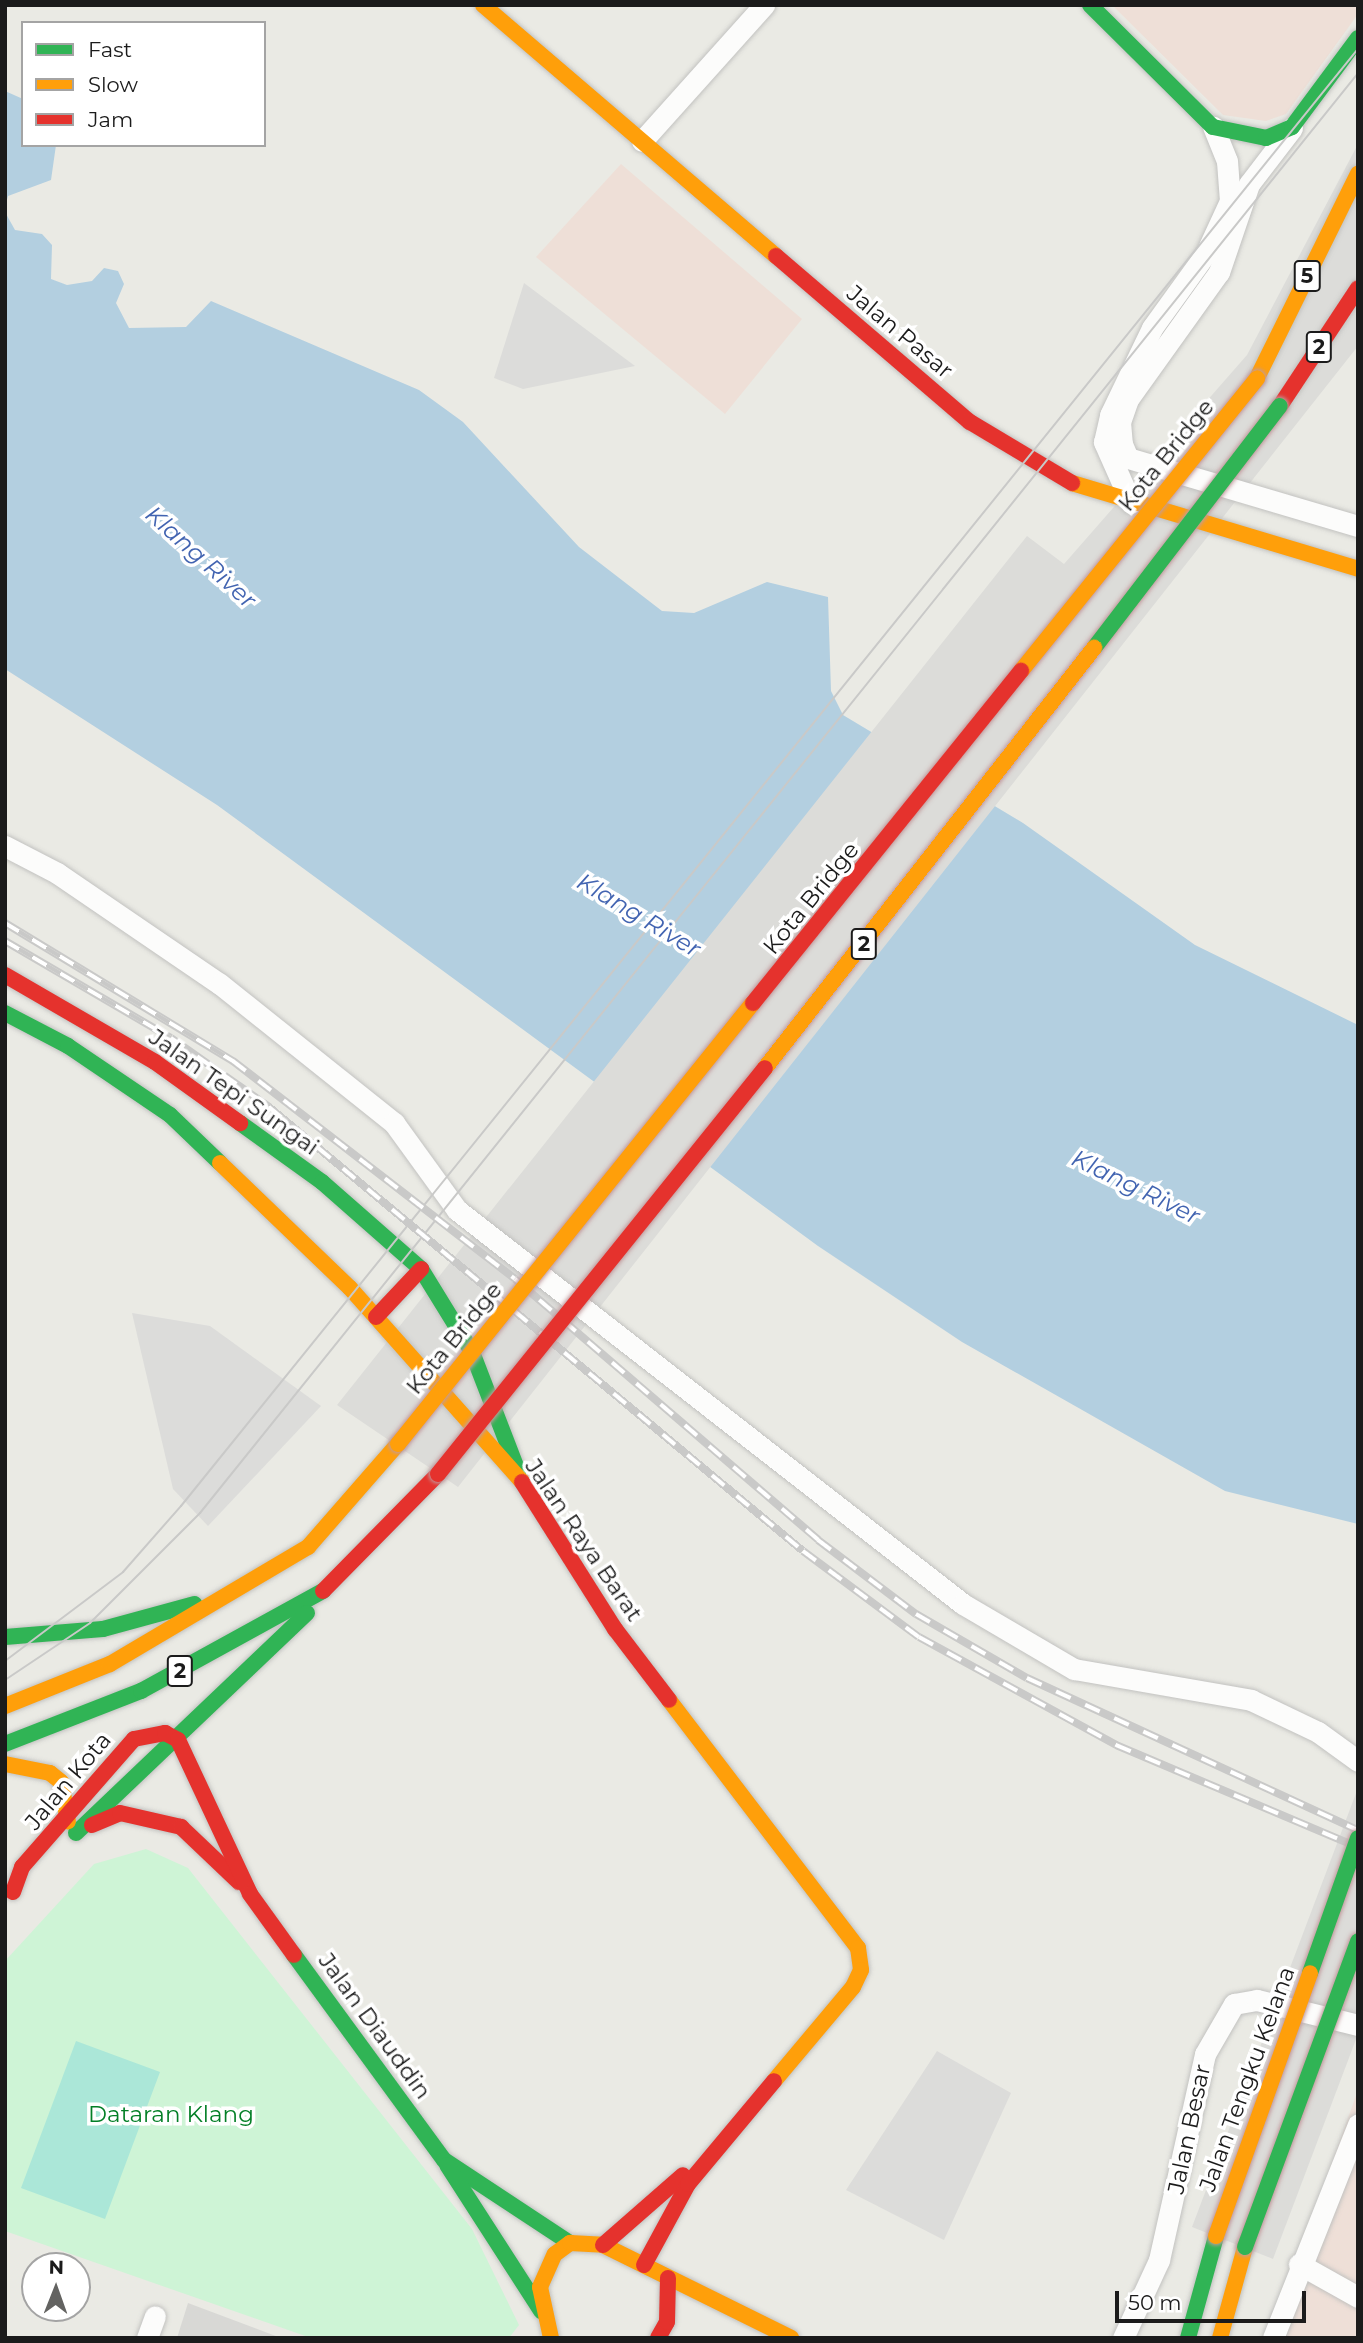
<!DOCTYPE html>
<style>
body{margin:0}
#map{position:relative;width:1363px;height:2343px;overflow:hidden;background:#eaeae4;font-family:Montserrat,sans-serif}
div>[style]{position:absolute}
.commercial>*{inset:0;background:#eedfd7}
.religious>*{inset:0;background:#d8d8d5}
.park>*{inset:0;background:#cef4d6}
.pitch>*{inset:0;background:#abe7d8}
.parking>*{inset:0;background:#dcdcda}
.water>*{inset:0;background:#b3cfe0}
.pier>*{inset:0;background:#dcdcd9}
.roads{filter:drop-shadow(0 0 2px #c2c2c0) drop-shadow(0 0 2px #c2c2c0)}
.street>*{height:21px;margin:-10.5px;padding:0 10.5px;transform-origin:10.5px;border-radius:10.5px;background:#fcfcfb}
.fast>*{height:16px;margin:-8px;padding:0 8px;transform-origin:8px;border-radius:8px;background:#30b455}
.slow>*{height:16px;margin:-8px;padding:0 8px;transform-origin:8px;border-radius:8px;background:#ff9f0a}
.jam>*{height:16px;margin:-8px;padding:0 8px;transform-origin:8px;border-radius:8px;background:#e5322d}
.tram>*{height:2px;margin:-1px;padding:0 1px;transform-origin:1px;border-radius:1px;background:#c9c9c8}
.rail>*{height:8px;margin-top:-4px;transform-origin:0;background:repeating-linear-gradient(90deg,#fff 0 16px,#c9c9c8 0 32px);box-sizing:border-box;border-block:2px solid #c9c9c8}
.bridges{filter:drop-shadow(0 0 2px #c19a9d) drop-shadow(0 0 2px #c19a9d)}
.fast-bridge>*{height:16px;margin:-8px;padding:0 8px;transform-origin:8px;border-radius:8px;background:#30b455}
.slow-bridge>*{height:16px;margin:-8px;padding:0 8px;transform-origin:8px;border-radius:8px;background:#ff9f0a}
.jam-bridge>*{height:16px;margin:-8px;padding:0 8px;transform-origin:8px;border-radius:8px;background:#e5322d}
span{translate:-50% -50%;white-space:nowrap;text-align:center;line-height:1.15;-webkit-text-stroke:7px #fff;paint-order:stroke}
.shield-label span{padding:2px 5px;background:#fff;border:2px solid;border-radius:5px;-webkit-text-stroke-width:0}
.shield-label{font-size:21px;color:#1b1b1b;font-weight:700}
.street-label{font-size:23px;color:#1b1b1b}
.park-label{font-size:23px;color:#037f26}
.water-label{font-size:24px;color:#4264b1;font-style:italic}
.frame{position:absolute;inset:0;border:7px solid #1b1b1b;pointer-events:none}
.legend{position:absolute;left:21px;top:21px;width:245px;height:126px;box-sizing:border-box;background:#fff;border:2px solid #a4a4a4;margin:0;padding:9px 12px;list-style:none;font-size:21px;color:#1b1b1b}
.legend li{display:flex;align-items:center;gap:14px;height:35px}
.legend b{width:35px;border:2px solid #a4a4a4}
.north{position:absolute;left:21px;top:2252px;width:70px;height:70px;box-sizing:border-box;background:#fff;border:2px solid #a4a4a4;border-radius:50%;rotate:1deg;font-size:19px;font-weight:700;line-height:28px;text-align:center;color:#1b1b1b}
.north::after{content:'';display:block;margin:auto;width:24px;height:32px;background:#636361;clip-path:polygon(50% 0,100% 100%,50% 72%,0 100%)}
.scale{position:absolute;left:1115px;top:2291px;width:191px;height:32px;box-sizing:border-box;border:4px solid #1b1b1b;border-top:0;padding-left:9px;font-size:21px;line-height:24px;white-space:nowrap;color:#1b1b1b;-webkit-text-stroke:5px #fff;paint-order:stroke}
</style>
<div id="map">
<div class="commercial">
<i style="clip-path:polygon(1112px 5px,1358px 5px,1358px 14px,1286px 114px,1266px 121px,1223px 115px)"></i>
<i style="clip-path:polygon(621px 164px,802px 319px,725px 414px,536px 257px)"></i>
<i style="clip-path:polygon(1358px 2090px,1358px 2338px,1269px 2338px)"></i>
</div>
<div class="religious">
<i style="clip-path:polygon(188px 2303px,281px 2338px,177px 2338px)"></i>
</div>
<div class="park">
<i style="clip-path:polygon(146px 1849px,188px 1868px,472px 2229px,519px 2325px,509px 2338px,311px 2338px,5px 2231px,5px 1961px,94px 1864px)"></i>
</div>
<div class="pitch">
<i style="clip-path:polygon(76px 2041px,160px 2072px,105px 2219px,21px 2188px)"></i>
</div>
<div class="parking">
<i style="clip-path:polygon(524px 283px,635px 366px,523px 389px,494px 378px)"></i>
<i style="clip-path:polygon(132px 1313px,210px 1326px,321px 1406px,208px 1526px,173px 1489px)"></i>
<i style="clip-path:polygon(937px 2051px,1011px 2093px,944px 2240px,846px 2190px)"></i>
</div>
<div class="water">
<i style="clip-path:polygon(5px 91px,23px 99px,23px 145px,56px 145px,51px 180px,8px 196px,5px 207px)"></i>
<i style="clip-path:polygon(5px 212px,15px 230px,42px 234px,52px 245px,51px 279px,67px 285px,92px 281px,104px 268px,118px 271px,124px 284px,116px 303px,129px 328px,186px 327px,211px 301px,419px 390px,463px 422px,579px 547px,662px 611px,694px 613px,767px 582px,828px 597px,831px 691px,843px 715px,1023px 823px,1195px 945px,1358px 1025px,1358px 1524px,1225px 1491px,962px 1342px,818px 1246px,217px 805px,5px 669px)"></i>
</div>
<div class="pier">
<i style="clip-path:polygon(1358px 144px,1358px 346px,458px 1487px,337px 1405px,1027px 536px,1064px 564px,1247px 355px)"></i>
<i style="clip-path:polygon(1358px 1788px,1358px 2034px,1273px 2259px,1192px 2227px)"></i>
</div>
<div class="roads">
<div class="street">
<i style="left:1292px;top:128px;width:71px;rotate:127.5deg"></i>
<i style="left:1249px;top:184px;width:93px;rotate:108.8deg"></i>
<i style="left:1219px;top:272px;width:156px;rotate:125.6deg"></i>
<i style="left:1128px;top:399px;width:24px;rotate:109deg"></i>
<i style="left:1120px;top:422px;width:22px;rotate:85deg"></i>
<i style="left:1122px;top:444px;width:15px;rotate:67deg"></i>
<i style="left:1128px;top:458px;width:240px;rotate:16.5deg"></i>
<i style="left:642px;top:141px;width:183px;rotate:-48.1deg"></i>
<i style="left:1131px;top:503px;width:67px;rotate:-113.9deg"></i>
<i style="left:1104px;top:442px;width:28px;rotate:-77deg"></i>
<i style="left:1110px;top:415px;width:97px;rotate:-64.2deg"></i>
<i style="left:1152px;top:328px;width:92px;rotate:-54.2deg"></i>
<i style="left:1206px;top:253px;width:57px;rotate:-65.2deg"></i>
<i style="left:1230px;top:201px;width:40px;rotate:-94.3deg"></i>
<i style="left:1227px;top:161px;width:37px;rotate:-112deg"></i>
<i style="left:5px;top:846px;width:59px;rotate:27.4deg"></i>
<i style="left:57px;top:873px;width:197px;rotate:34.3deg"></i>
<i style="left:220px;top:984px;width:223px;rotate:38.6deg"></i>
<i style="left:394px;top:1123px;width:107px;rotate:54.1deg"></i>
<i style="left:457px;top:1210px;width:641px;rotate:37.91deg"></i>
<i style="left:963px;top:1604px;width:129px;rotate:30.4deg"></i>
<i style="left:1074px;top:1669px;width:180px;rotate:9.9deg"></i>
<i style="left:1251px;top:1700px;width:74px;rotate:25.5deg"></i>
<i style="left:1318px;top:1732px;width:49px;rotate:35.9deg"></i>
<i style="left:1299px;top:2264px;width:68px;rotate:29.2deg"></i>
<i style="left:147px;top:2338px;width:23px;rotate:-70deg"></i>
<i style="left:1123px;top:2338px;width:86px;rotate:-65.2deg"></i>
<i style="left:1159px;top:2260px;width:211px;rotate:-77.4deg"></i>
<i style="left:1205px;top:2054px;width:58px;rotate:-59.9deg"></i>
<i style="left:1234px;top:2004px;width:23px;rotate:-10deg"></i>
<i style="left:1257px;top:2000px;width:104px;rotate:13.9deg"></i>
<i style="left:1273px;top:2338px;width:230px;rotate:-68.3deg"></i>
</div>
<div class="fast">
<i style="left:1090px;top:5px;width:173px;rotate:44.8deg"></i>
<i style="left:1213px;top:127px;width:54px;rotate:11.7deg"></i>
<i style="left:1266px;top:138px;width:28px;rotate:-23deg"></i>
<i style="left:1292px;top:127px;width:111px;rotate:-53.4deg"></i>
<i style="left:5px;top:1013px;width:71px;rotate:27.6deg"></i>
<i style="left:68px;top:1046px;width:123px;rotate:34.1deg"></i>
<i style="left:170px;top:1115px;width:69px;rotate:43.8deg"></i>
<i style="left:240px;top:1123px;width:101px;rotate:35.7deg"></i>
<i style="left:322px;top:1182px;width:132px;rotate:41.3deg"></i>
<i style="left:421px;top:1269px;width:97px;rotate:58.4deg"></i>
<i style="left:472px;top:1352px;width:128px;rotate:68.9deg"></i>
<i style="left:5px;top:1637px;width:98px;rotate:-4.7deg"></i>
<i style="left:103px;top:1629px;width:95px;rotate:-15.2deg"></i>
<i style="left:5px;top:1744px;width:146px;rotate:-21.3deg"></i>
<i style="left:141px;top:1691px;width:208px;rotate:-28.8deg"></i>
<i style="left:76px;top:1833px;width:319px;rotate:-43.6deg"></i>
<i style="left:294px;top:1955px;width:254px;rotate:53.8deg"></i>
<i style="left:444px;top:2160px;width:151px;rotate:33.4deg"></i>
<i style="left:447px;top:2165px;width:174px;rotate:57.2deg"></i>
<i style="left:1188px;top:2338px;width:106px;rotate:-74.6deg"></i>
</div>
<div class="slow">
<i style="left:483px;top:5px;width:386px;rotate:40.6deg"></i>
<i style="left:1257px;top:378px;width:228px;rotate:-63.7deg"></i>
<i style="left:1072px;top:483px;width:299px;rotate:16.7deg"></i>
<i style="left:220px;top:1163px;width:180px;rotate:43.9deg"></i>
<i style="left:350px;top:1288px;width:259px;rotate:48.4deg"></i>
<i style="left:669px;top:1700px;width:312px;rotate:52.7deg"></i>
<i style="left:858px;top:1948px;width:22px;rotate:82deg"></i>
<i style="left:861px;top:1970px;width:19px;rotate:115deg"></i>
<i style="left:853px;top:1987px;width:123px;rotate:130deg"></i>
<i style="left:5px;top:1706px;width:113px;rotate:-21.8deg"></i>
<i style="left:110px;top:1664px;width:230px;rotate:-30.6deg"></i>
<i style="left:308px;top:1547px;width:137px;rotate:-48.9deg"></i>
<i style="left:5px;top:1764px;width:46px;rotate:11.3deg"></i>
<i style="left:50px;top:1773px;width:14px;rotate:39deg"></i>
<i style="left:61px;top:1782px;width:40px;rotate:80deg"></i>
<i style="left:551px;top:2338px;width:52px;rotate:-102.2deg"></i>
<i style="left:540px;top:2287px;width:36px;rotate:-66deg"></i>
<i style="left:555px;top:2254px;width:19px;rotate:-36deg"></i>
<i style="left:570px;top:2243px;width:33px;rotate:3deg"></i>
<i style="left:603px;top:2245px;width:210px;rotate:26.3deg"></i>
<i style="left:1220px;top:2338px;width:94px;rotate:-74.6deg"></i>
</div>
<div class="jam">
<i style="left:776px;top:256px;width:255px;rotate:40.6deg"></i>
<i style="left:970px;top:422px;width:119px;rotate:30.9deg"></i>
<i style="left:1280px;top:406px;width:141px;rotate:-56.5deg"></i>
<i style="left:5px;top:975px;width:173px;rotate:30.1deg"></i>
<i style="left:155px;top:1062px;width:105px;rotate:35.7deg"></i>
<i style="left:376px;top:1317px;width:66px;rotate:-46.8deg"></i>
<i style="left:522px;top:1482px;width:174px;rotate:57.7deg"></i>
<i style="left:615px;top:1629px;width:89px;rotate:52.7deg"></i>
<i style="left:323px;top:1591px;width:164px;rotate:-45.5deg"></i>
<i style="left:92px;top:1825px;width:30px;rotate:-23deg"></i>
<i style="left:120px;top:1813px;width:63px;rotate:12.9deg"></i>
<i style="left:181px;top:1827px;width:80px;rotate:43.5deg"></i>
<i style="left:13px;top:1892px;width:27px;rotate:-70deg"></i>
<i style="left:22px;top:1867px;width:170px;rotate:-48.8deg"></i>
<i style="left:134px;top:1739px;width:32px;rotate:-11deg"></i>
<i style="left:165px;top:1733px;width:15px;rotate:28deg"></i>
<i style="left:178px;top:1740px;width:170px;rotate:64.9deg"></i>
<i style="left:250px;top:1894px;width:75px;rotate:54.2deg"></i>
<i style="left:603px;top:2245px;width:106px;rotate:-41.2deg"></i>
<i style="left:644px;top:2265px;width:92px;rotate:-61.5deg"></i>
<i style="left:688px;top:2184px;width:134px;rotate:-50.1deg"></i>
<i style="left:658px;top:2338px;width:18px;rotate:-61deg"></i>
<i style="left:667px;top:2322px;width:44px;rotate:-88.7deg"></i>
</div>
</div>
<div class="tram">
<i style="left:5px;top:1661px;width:148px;rotate:-37deg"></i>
<i style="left:123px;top:1572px;width:88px;rotate:-48.7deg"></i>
<i style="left:181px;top:1506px;width:1873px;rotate:-51.07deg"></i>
<i style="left:5px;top:1680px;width:102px;rotate:-33.8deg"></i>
<i style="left:90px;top:1623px;width:156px;rotate:-45deg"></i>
<i style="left:200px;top:1513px;width:1848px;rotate:-51.19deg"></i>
</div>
<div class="rail">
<i style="left:5px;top:923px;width:267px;rotate:31.2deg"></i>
<i style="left:233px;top:1061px;width:356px;rotate:37.7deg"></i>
<i style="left:515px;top:1279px;width:400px;rotate:40.7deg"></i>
<i style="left:818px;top:1540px;width:123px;rotate:37.1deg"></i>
<i style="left:916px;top:1614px;width:128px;rotate:30deg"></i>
<i style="left:1027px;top:1678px;width:364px;rotate:24.7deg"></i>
<i style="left:5px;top:941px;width:192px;rotate:30.3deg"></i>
<i style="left:171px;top:1038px;width:120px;rotate:35.1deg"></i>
<i style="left:269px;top:1107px;width:694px;rotate:39.74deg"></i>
<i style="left:803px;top:1551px;width:144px;rotate:36.6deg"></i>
<i style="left:919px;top:1637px;width:225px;rotate:28.7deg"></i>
<i style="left:1116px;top:1745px;width:263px;rotate:22.9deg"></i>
</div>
<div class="bridges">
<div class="fast-bridge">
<i style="left:1094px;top:648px;width:305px;rotate:-52.5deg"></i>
<i style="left:1310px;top:1973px;width:143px;rotate:-70.4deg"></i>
<i style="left:1245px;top:2247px;width:326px;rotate:-69.7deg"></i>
</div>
<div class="slow-bridge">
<i style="left:1021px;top:671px;width:376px;rotate:-51.1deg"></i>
<i style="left:765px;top:1068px;width:534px;rotate:-51.93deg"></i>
<i style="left:398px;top:1444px;width:566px;rotate:-51.17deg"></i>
<i style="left:1216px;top:2236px;width:279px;rotate:-70.3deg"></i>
</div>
<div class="jam-bridge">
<i style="left:753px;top:1003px;width:427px;rotate:-51.1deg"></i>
<i style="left:438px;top:1474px;width:521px;rotate:-51.15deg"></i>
</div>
</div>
<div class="shield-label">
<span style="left:1307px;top:276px">5</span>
<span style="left:1319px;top:347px">2</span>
<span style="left:864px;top:944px">2</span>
<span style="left:180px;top:1671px">2</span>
</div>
<div class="street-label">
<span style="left:900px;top:332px;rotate:40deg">Jalan Pasar</span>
<span style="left:1166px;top:455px;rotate:-51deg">Kota Bridge</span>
<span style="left:811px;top:898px;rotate:-51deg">Kota Bridge</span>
<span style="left:234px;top:1092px;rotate:35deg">Jalan Tepi Sungai</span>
<span style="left:454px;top:1338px;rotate:-51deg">Kota Bridge</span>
<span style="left:584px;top:1540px;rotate:56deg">Jalan Raya Barat</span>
<span style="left:68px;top:1781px;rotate:-50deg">Jalan Kota</span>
<span style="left:375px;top:2026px;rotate:54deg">Jalan Diauddin</span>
<span style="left:1247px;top:2079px;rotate:-70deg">Jalan Tengku Kelana</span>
<span style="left:1189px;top:2129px;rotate:-78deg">Jalan Besar</span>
</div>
<div class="park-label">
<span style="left:171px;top:2114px">Dataran Klang</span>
</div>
<div class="water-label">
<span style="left:201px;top:557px;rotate:42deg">Klang River</span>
<span style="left:639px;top:915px;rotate:31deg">Klang River</span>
<span style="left:1136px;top:1187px;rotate:26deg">Klang River</span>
</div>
<div class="frame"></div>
<ul class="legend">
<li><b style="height:9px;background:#30b455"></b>Fast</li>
<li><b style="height:9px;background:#ff9f0a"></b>Slow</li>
<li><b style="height:9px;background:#e5322d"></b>Jam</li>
</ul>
<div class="north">N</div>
<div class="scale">50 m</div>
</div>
